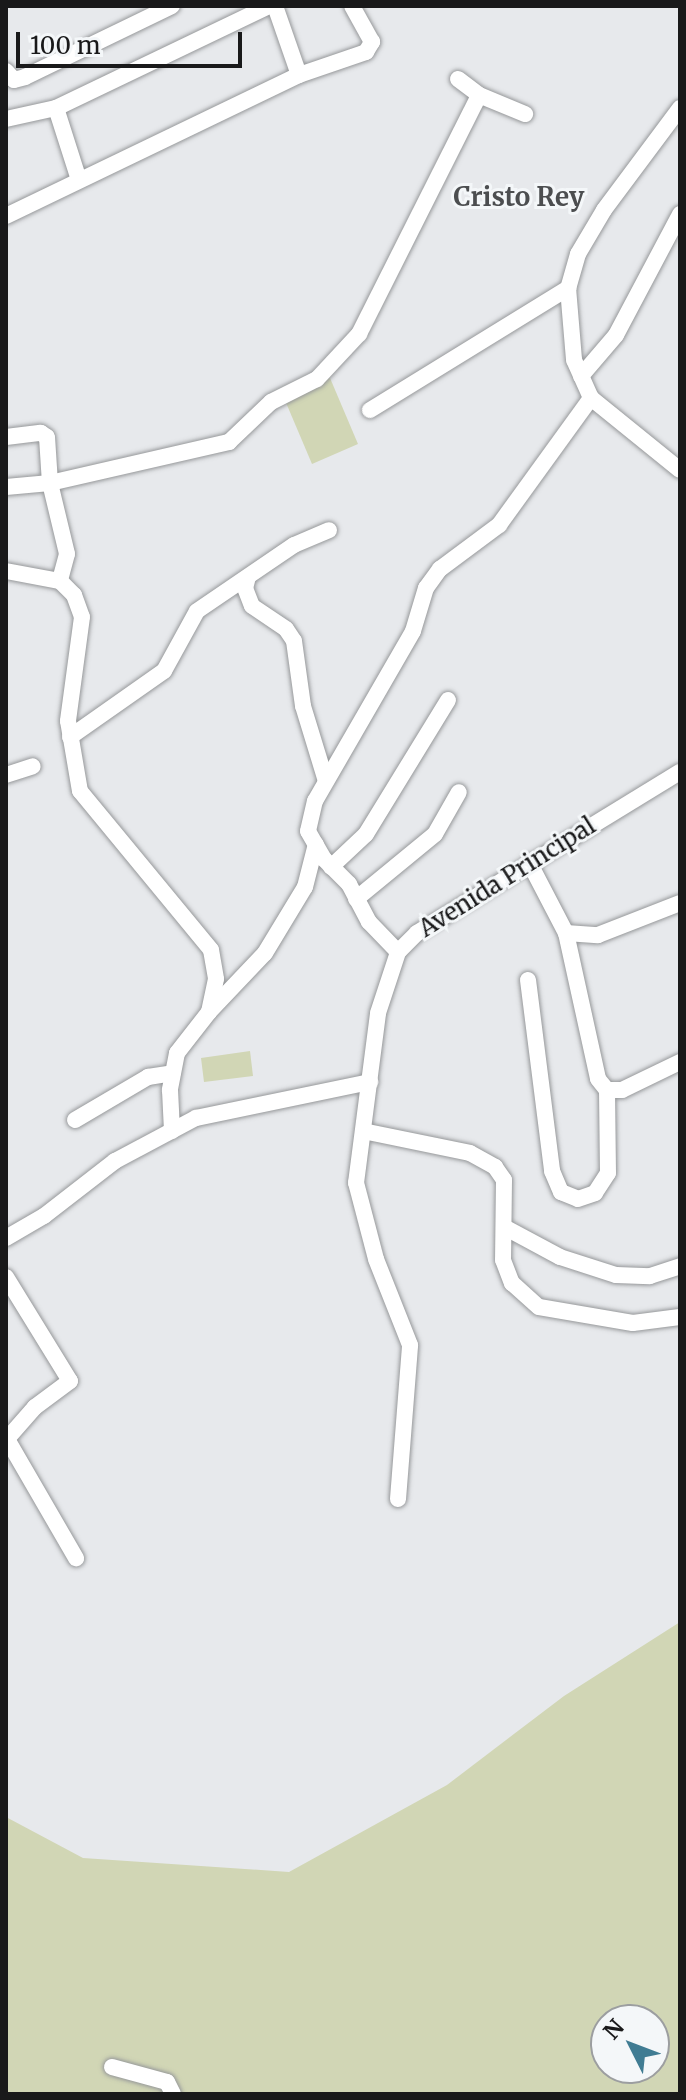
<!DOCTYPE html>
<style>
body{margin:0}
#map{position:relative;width:686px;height:2100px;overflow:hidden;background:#e7e9ec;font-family:Merriweather,serif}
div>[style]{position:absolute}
.green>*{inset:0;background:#d1d6b5}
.roads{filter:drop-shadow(0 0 2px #96989a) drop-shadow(0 0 2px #96989a)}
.minor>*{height:16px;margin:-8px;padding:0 8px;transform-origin:8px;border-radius:8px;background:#fff}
span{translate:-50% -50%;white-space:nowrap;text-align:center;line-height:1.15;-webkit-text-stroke:6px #f4f7f9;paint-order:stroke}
.street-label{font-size:24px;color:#19191a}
.neighbourhood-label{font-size:26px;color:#4c4e50;font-weight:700}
.frame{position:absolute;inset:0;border:8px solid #19191a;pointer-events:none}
.north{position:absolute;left:590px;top:2004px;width:80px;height:80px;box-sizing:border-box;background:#f4f7f9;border:2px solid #9c9ea0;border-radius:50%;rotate:312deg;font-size:22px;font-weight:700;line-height:32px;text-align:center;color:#19191a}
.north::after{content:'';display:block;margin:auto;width:28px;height:36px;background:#407c93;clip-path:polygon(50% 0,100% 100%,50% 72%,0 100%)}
.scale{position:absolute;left:16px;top:32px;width:226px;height:36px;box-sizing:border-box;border:4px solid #19191a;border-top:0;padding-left:10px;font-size:24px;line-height:28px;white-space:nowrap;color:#19191a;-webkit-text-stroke:6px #f4f7f9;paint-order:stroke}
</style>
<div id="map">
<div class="green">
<i style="clip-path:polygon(330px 378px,358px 444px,312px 464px,284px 398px)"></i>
<i style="clip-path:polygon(250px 1051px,253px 1076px,204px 1082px,201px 1058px)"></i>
<i style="clip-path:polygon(evenodd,680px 1622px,680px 2094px,6px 2094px,6px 1817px,83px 1858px,289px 1872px,447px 1785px,564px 1696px,680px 1622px,606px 2020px,654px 2020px,654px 2068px,606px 2068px,606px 2020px)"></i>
</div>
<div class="roads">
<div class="minor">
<i style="left:275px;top:6px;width:73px;rotate:70.8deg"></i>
<i style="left:6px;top:71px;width:12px;rotate:48deg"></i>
<i style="left:14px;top:80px;width:11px;rotate:-15deg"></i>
<i style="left:25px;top:77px;width:163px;rotate:-25.8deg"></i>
<i style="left:458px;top:79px;width:26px;rotate:37deg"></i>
<i style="left:479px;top:95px;width:50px;rotate:22.4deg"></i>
<i style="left:56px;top:108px;width:76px;rotate:72.3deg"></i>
<i style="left:680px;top:108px;width:127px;rotate:126.7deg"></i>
<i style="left:604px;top:210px;width:51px;rotate:120.6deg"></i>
<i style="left:578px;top:254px;width:35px;rotate:106deg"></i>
<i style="left:568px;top:288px;width:72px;rotate:85.2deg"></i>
<i style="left:574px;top:360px;width:42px;rotate:65.9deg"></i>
<i style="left:591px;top:398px;width:114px;rotate:39deg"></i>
<i style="left:6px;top:119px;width:51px;rotate:-12.4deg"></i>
<i style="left:56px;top:108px;width:236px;rotate:-25.6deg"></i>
<i style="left:6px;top:216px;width:325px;rotate:-25.7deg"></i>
<i style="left:299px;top:75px;width:71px;rotate:-18.9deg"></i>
<i style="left:366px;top:52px;width:12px;rotate:-59deg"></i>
<i style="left:372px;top:42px;width:41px;rotate:-119.1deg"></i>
<i style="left:581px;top:376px;width:54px;rotate:-49.5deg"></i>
<i style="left:616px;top:335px;width:137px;rotate:-62.1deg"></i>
<i style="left:370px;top:410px;width:233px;rotate:-31.6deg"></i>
<i style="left:6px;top:437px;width:35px;rotate:-7deg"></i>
<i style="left:41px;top:433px;width:7px;rotate:34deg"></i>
<i style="left:47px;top:437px;width:46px;rotate:86.3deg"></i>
<i style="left:50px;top:483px;width:73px;rotate:76.5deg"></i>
<i style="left:67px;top:554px;width:28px;rotate:105deg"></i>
<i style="left:6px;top:487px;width:44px;rotate:-5.2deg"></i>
<i style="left:50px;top:483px;width:184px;rotate:-12.9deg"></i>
<i style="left:229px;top:442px;width:58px;rotate:-43.6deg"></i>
<i style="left:271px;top:402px;width:51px;rotate:-26.6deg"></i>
<i style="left:317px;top:379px;width:62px;rotate:-47deg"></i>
<i style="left:359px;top:334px;width:267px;rotate:-63.3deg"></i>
<i style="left:6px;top:571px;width:55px;rotate:10.5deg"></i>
<i style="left:60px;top:581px;width:20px;rotate:45deg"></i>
<i style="left:74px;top:595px;width:23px;rotate:70deg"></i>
<i style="left:82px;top:617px;width:105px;rotate:97.7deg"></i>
<i style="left:68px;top:721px;width:71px;rotate:80.3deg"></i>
<i style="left:80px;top:791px;width:206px;rotate:50.5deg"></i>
<i style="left:211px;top:950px;width:29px;rotate:80deg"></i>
<i style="left:216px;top:979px;width:34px;rotate:102deg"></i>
<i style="left:209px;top:1012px;width:52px;rotate:128deg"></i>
<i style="left:177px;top:1053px;width:38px;rotate:101deg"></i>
<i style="left:170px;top:1090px;width:41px;rotate:87.2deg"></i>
<i style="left:248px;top:577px;width:11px;rotate:105deg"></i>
<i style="left:245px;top:588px;width:19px;rotate:69deg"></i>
<i style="left:252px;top:606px;width:41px;rotate:34.1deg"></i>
<i style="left:286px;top:629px;width:14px;rotate:56deg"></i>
<i style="left:294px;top:641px;width:66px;rotate:82.1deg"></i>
<i style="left:303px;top:706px;width:78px;rotate:73deg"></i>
<i style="left:70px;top:737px;width:115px;rotate:-35.1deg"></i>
<i style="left:164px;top:671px;width:68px;rotate:-61.2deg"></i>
<i style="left:197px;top:611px;width:117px;rotate:-34.2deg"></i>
<i style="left:294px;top:545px;width:38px;rotate:-23deg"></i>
<i style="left:6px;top:775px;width:28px;rotate:-18deg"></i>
<i style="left:529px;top:862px;width:80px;rotate:62.5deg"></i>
<i style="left:566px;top:933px;width:149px;rotate:77.6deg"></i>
<i style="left:598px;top:1079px;width:14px;rotate:51deg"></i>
<i style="left:607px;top:1090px;width:15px"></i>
<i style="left:622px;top:1090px;width:64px;rotate:-25.8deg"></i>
<i style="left:331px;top:867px;width:48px;rotate:-43.3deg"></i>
<i style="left:366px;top:834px;width:157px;rotate:-58.5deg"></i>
<i style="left:356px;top:899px;width:102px;rotate:-39.4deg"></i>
<i style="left:435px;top:834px;width:48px;rotate:-60.3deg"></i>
<i style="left:566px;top:933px;width:32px;rotate:4deg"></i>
<i style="left:598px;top:935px;width:88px;rotate:-21.3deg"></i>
<i style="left:398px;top:952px;width:42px;rotate:-134deg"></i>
<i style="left:369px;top:922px;width:43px;rotate:-117.8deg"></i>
<i style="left:349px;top:884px;width:35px;rotate:-135deg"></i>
<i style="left:324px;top:859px;width:32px;rotate:-120deg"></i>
<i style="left:308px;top:831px;width:31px;rotate:-77deg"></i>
<i style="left:315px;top:801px;width:196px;rotate:-60deg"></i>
<i style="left:413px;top:631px;width:45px;rotate:-73.2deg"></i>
<i style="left:426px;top:588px;width:24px;rotate:-54deg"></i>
<i style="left:440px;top:569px;width:74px;rotate:-36.7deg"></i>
<i style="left:499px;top:525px;width:157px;rotate:-54.1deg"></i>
<i style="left:528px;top:980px;width:193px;rotate:82.8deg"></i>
<i style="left:552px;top:1171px;width:23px;rotate:67deg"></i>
<i style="left:561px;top:1192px;width:18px;rotate:22deg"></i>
<i style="left:578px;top:1199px;width:18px;rotate:-19deg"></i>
<i style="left:595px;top:1193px;width:24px;rotate:-57deg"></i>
<i style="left:608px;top:1173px;width:83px;rotate:-90.7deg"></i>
<i style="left:209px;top:1012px;width:81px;rotate:-46.5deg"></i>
<i style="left:265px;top:953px;width:77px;rotate:-58.8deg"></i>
<i style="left:305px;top:887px;width:44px;rotate:-75.7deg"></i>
<i style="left:75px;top:1120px;width:85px;rotate:-30.5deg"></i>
<i style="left:148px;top:1077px;width:25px;rotate:-9deg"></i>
<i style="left:363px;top:1131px;width:109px;rotate:11.6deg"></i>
<i style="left:470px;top:1153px;width:29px;rotate:29deg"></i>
<i style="left:495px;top:1167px;width:16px;rotate:55deg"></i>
<i style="left:504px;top:1180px;width:80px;rotate:90.7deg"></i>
<i style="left:503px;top:1260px;width:25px;rotate:69deg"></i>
<i style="left:512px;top:1283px;width:36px;rotate:42deg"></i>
<i style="left:539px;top:1307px;width:95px;rotate:9.7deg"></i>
<i style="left:633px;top:1323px;width:47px;rotate:-7.3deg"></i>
<i style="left:506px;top:1228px;width:61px;rotate:28.2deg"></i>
<i style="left:560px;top:1257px;width:59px;rotate:17.8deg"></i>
<i style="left:616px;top:1275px;width:34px;rotate:2deg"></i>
<i style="left:650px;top:1276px;width:32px;rotate:-18deg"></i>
<i style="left:6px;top:1238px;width:44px;rotate:-30.1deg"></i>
<i style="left:44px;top:1216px;width:90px;rotate:-37.8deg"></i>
<i style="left:115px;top:1161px;width:92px;rotate:-28deg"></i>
<i style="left:196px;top:1118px;width:178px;rotate:-11.7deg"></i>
<i style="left:6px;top:1277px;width:122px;rotate:58.4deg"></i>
<i style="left:70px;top:1381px;width:44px;rotate:143.4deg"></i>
<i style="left:35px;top:1407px;width:43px;rotate:131.2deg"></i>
<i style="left:7px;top:1439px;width:138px;rotate:59.9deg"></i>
<i style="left:398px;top:1499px;width:154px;rotate:-85.5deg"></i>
<i style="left:410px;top:1345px;width:92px;rotate:-111.6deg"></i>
<i style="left:376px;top:1259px;width:79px;rotate:-104.7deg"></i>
<i style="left:356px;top:1183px;width:171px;rotate:-82.6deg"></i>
<i style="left:378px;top:1013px;width:64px;rotate:-71.8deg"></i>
<i style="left:398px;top:952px;width:27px;rotate:-45deg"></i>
<i style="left:417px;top:933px;width:308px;rotate:-31.5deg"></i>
<i style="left:112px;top:2067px;width:57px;rotate:15.3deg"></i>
<i style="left:167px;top:2082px;width:13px;rotate:63deg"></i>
</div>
</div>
<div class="street-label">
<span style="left:507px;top:877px;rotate:-32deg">Avenida Principal</span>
</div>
<div class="neighbourhood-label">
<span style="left:519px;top:197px">Cristo Rey</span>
</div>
<div class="frame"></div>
<div class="north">N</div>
<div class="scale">100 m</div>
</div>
